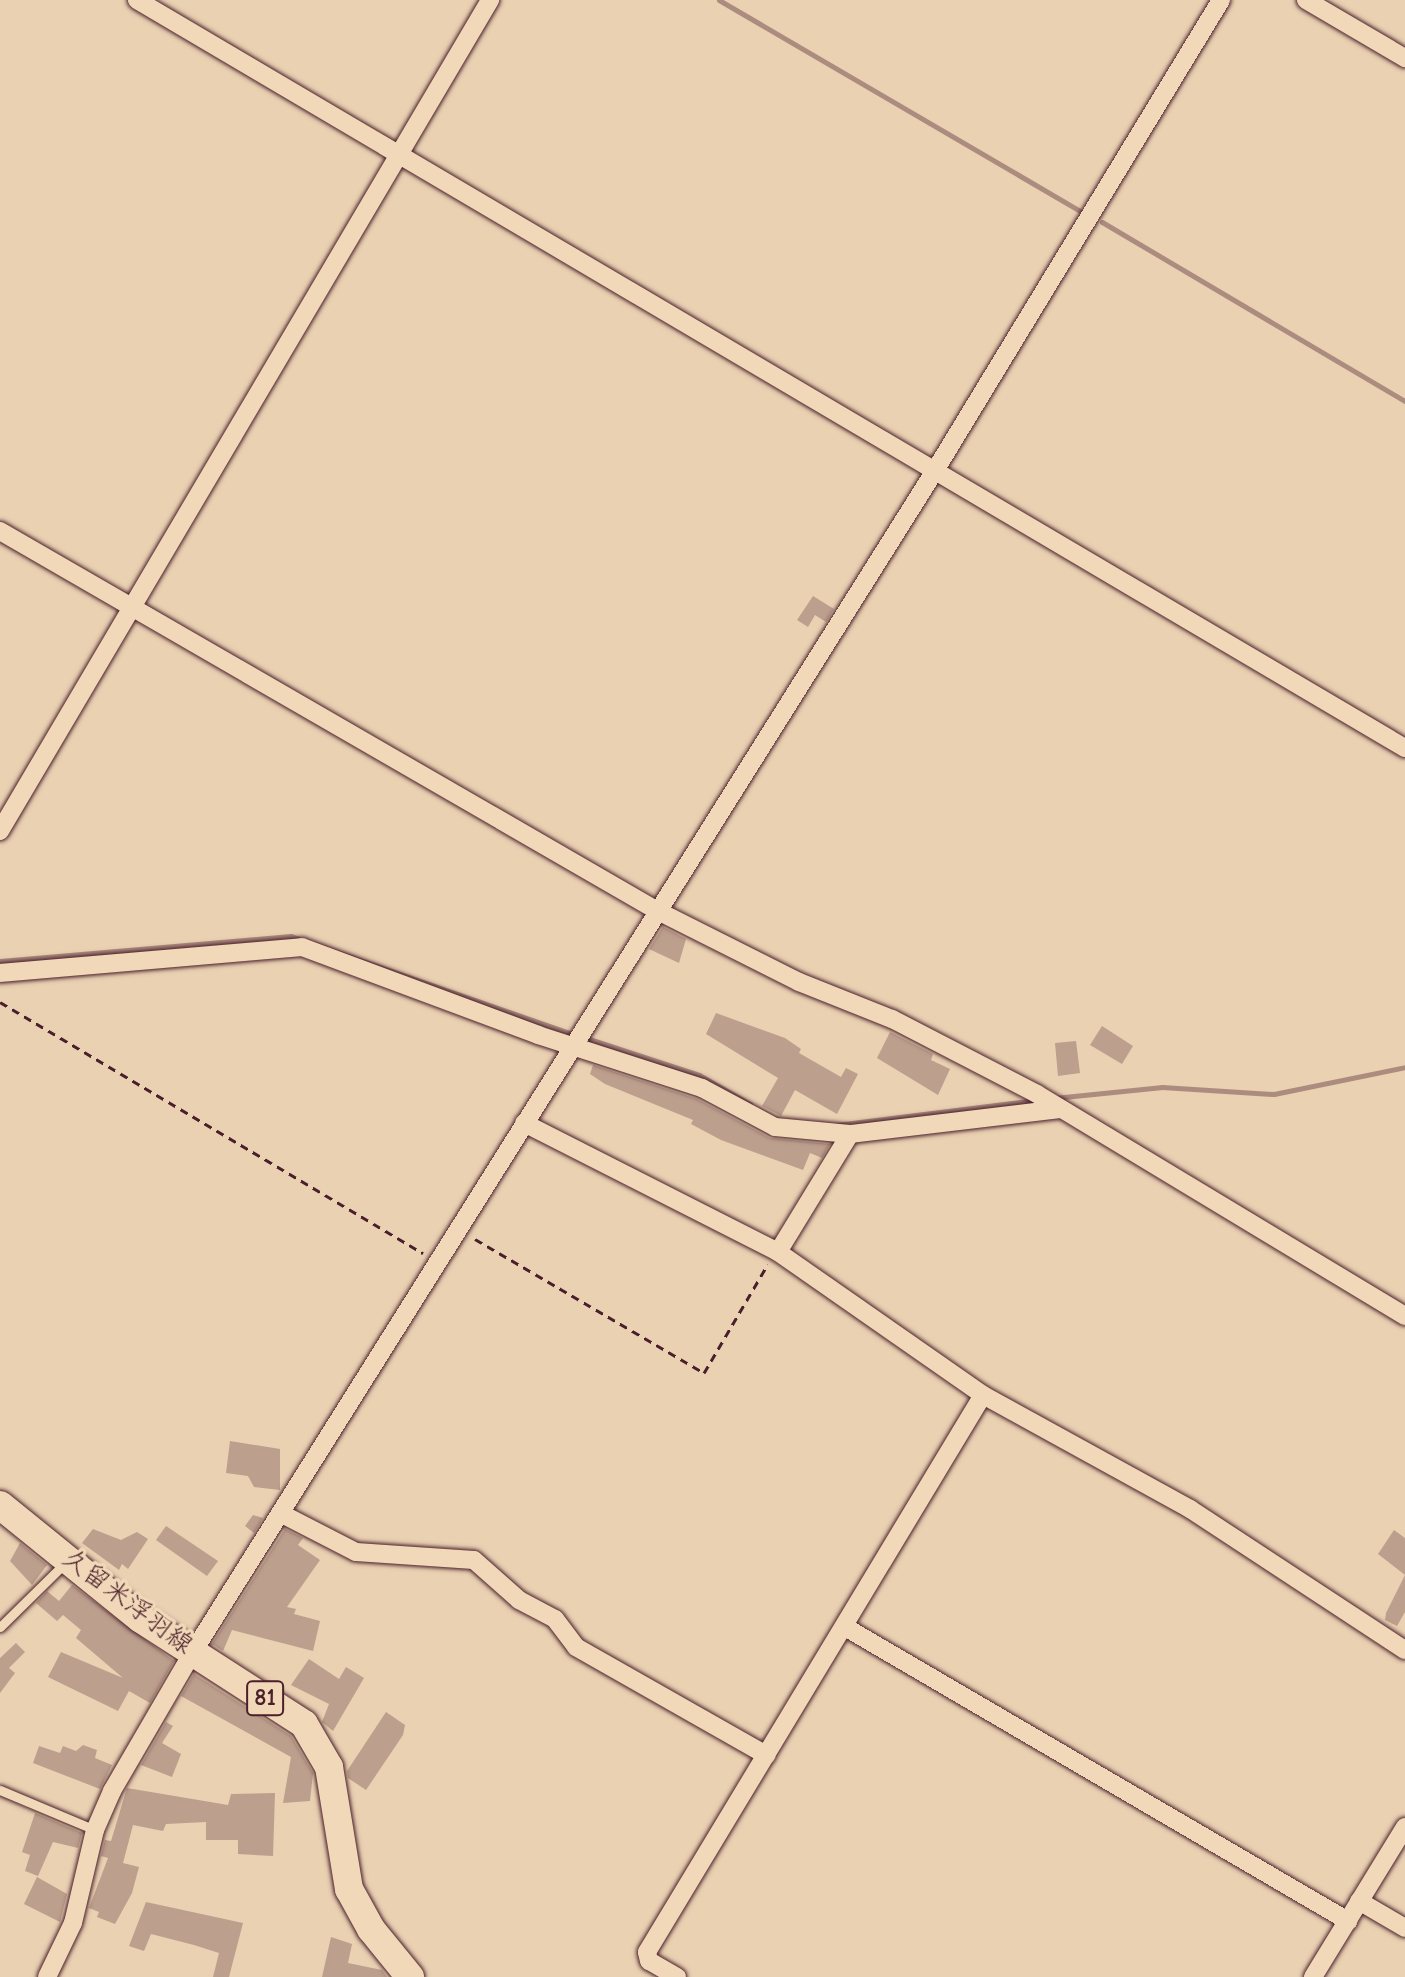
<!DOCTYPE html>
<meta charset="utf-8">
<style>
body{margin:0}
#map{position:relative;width:1405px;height:1977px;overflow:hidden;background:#e9d1b2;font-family:"Comic Neue","Klee One",sans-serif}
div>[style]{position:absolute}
.stream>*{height:5px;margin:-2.5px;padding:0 2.5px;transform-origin:2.5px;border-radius:2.5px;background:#ac8c7f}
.building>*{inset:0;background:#bd9f8d}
.path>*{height:3px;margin-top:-1.5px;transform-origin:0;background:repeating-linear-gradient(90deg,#4a1f2b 0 8px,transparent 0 14px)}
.roads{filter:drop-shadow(0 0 2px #4a1f2b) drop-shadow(0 0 2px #4a1f2b)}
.lane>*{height:9px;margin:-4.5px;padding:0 4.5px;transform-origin:4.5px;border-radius:4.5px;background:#f0d8b8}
.street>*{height:18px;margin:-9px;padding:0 9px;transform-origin:9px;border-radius:9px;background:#f0d8b8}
.primary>*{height:28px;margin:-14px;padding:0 14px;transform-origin:14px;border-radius:14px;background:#f0d8b8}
span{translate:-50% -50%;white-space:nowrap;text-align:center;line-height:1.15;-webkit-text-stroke:7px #f0d8b8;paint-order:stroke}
.shield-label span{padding:2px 6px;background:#f0d8b8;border:2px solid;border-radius:6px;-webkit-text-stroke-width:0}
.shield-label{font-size:24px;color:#4a1f2b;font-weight:700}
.street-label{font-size:26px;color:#4a1f2b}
</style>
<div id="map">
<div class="stream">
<i style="left:719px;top:0;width:417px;rotate:30.3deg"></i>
<i style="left:1102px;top:222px;width:352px;rotate:30.6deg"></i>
<i style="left:0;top:961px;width:292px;rotate:-4.9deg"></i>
<i style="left:291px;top:936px;width:302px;rotate:19.2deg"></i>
<i style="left:586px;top:1038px;width:119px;rotate:18.1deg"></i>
<i style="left:699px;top:1075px;width:59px;rotate:29.6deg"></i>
<i style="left:1054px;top:1098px;width:109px;rotate:-5.8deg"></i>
<i style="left:1162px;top:1087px;width:112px;rotate:3.6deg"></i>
<i style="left:1274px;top:1094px;width:134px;rotate:-11.6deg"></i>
<i style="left:836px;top:1125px;width:202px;rotate:-7.1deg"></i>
</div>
<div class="building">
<i style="clip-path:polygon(813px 596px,834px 609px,826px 622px,815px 615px,808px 627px,797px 620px)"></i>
<i style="clip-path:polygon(663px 927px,686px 939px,679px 963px,649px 949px)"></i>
<i style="clip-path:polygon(716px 1013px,785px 1038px,801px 1049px,799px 1053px,841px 1077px,846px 1068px,858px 1074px,837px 1114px,795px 1090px,781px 1116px,762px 1106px,778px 1078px,706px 1034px)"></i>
<i style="clip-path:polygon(1102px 1026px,1133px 1046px,1122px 1064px,1090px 1045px)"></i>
<i style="clip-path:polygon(890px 1032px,933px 1054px,931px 1060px,950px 1069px,938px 1095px,877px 1058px)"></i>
<i style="clip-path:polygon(1076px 1041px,1080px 1073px,1058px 1076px,1055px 1043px)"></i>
<i style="clip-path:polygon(593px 1065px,697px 1099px,770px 1138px,830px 1144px,822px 1158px,810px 1153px,803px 1170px,721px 1140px,691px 1124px,693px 1120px,605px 1084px,590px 1074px)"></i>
<i style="clip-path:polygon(230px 1441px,280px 1449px,280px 1490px,254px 1487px,248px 1476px,226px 1473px)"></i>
<i style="clip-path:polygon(253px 1515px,263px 1518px,254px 1533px,245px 1526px)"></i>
<i style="clip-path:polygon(166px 1526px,218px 1561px,207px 1576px,156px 1540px)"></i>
<i style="clip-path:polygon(93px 1529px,121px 1540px,137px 1532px,148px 1539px,128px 1569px,122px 1564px,119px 1570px,82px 1543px)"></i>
<i style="clip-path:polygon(285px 1529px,303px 1538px,298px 1545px,320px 1560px,287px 1607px,296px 1609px,294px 1614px,320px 1621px,313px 1651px,232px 1630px,223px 1651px,212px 1644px)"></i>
<i style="clip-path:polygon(1394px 1530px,1405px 1538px,1405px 1612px,1397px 1626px,1385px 1620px,1386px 1613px,1405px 1575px,1378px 1554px)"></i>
<i style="clip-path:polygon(20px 1543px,47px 1565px,32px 1585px,10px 1561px)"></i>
<i style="clip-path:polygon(72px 1585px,174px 1661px,150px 1703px,129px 1691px,118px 1711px,48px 1677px,61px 1652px,123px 1678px,76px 1638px,81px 1630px,63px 1615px,57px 1621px,36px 1603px,47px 1591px,59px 1601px)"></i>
<i style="clip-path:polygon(16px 1643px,25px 1652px,9px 1668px,15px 1673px,0 1693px,0 1658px)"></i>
<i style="clip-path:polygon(309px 1659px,339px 1679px,346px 1667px,364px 1678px,333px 1731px,322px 1722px,329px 1704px,291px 1685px)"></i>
<i style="clip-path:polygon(194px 1674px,291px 1736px,313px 1773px,310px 1801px,283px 1803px,291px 1757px,181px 1696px)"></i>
<i style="clip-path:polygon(386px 1712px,405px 1725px,403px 1735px,366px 1790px,348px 1778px,347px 1771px)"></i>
<i style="clip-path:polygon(166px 1722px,173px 1726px,162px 1743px,181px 1754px,172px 1777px,141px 1765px)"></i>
<i style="clip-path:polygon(83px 1745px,97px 1750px,95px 1758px,112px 1765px,100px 1789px,33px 1763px,39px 1746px,60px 1753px,63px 1746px,76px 1751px)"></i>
<i style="clip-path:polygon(127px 1788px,228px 1805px,231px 1794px,275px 1793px,273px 1856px,238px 1854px,238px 1840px,206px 1840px,206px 1822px,166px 1824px,163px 1831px,133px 1825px,123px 1863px,139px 1867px,132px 1893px,115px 1924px,97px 1917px,99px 1912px,89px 1908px,108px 1858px,101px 1856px,105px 1840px,111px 1841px)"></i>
<i style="clip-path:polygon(35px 1813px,82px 1833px,78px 1848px,53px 1842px,38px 1876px,25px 1871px,30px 1855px,22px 1852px)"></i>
<i style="clip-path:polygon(37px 1877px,67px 1894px,60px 1922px,24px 1904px)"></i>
<i style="clip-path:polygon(146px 1902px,243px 1923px,229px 1977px,213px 1977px,219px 1953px,194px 1945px,151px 1934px,144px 1951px,129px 1946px)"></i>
<i style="clip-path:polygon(331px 1937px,352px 1944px,348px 1963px,382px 1970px,387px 1977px,322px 1977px)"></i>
</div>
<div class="path">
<i style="left:0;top:1002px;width:492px;rotate:30.7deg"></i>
<i style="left:475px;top:1239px;width:265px;rotate:30.3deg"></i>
<i style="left:704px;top:1373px;width:126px;rotate:-59.6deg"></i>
</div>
<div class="roads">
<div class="lane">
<i style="left:0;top:1627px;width:93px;rotate:-44.6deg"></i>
<i style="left:0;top:1790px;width:103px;rotate:22.8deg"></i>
</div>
<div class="street">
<i style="left:137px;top:0;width:1472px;rotate:30.54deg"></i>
<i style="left:1306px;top:0;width:115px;rotate:30.4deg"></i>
<i style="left:0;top:531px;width:758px;rotate:30.02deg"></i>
<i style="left:656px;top:910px;width:160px;rotate:26.7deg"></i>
<i style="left:799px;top:982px;width:100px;rotate:21.7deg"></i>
<i style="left:892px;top:1019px;width:163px;rotate:27.3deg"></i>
<i style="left:1037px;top:1094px;width:430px;rotate:31.1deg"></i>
<i style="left:0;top:831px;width:965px;rotate:-59.47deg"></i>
<i style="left:0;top:973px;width:303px;rotate:-4.9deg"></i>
<i style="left:302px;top:947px;width:252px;rotate:20.4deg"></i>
<i style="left:538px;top:1035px;width:172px;rotate:17.9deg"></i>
<i style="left:702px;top:1088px;width:83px;rotate:28.1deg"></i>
<i style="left:775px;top:1127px;width:75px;rotate:5.3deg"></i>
<i style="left:524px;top:1123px;width:285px;rotate:26.9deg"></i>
<i style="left:778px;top:1252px;width:250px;rotate:34.9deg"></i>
<i style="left:983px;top:1395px;width:236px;rotate:28.8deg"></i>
<i style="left:1190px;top:1509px;width:257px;rotate:33.3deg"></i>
<i style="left:778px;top:1252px;width:138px;rotate:-58.6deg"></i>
<i style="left:850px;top:1134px;width:211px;rotate:-6.8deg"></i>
<i style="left:282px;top:1514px;width:83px;rotate:27.2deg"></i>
<i style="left:356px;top:1552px;width:118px;rotate:3.9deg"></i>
<i style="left:474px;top:1560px;width:60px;rotate:41.6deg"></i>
<i style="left:519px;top:1600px;width:41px;rotate:27.8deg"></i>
<i style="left:555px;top:1619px;width:35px;rotate:53deg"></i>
<i style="left:576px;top:1647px;width:219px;rotate:29.6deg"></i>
<i style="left:845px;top:1627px;width:583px;rotate:30.31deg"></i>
<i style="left:1359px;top:1901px;width:53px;rotate:30.4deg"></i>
<i style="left:47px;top:1977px;width:60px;rotate:-64.3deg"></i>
<i style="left:73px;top:1923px;width:96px;rotate:-76.7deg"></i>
<i style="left:95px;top:1830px;width:43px;rotate:-66.4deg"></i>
<i style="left:112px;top:1791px;width:161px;rotate:-59.8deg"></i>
<i style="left:193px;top:1652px;width:1397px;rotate:-57.87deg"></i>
<i style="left:936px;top:469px;width:549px;rotate:-58.71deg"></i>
<i style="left:677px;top:1977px;width:32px;rotate:-150deg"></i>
<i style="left:649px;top:1961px;width:9px;rotate:-103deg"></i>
<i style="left:647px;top:1952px;width:650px;rotate:-58.9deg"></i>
<i style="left:1313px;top:1977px;width:176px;rotate:-58.5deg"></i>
</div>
<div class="primary">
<i style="left:0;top:1505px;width:181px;rotate:39deg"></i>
<i style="left:141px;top:1619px;width:194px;rotate:32.8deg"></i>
<i style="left:304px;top:1724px;width:50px;rotate:59.8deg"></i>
<i style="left:329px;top:1767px;width:124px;rotate:80.7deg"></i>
<i style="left:349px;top:1889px;width:46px;rotate:61.2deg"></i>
<i style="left:371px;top:1929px;width:62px;rotate:50.9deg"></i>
</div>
</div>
<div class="shield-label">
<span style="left:265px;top:1698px">81</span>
</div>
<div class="street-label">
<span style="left:127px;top:1602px;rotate:37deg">久留米浮羽線</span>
</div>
</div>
